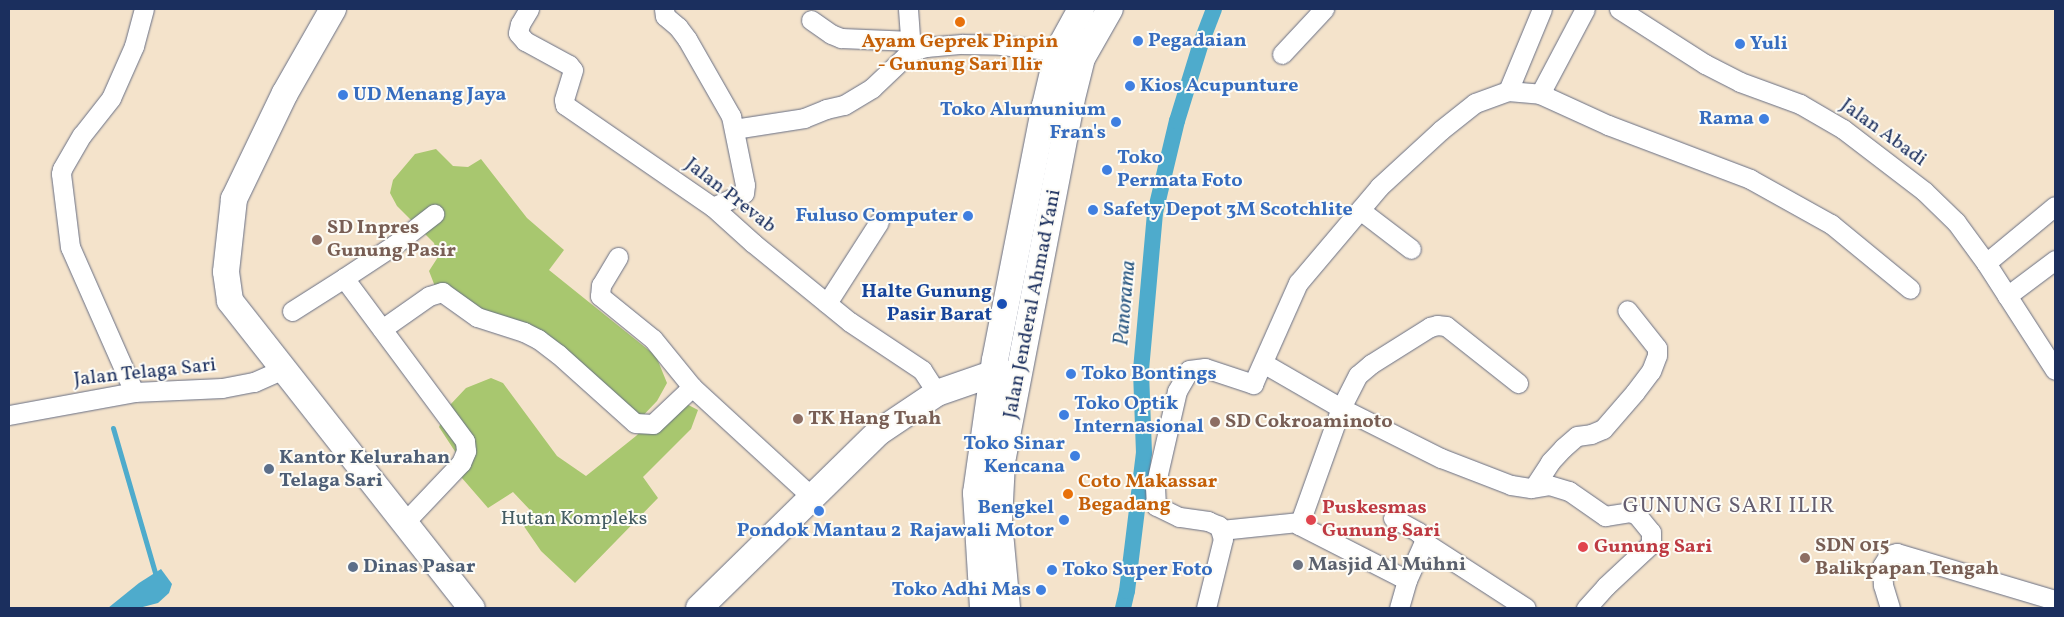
<!DOCTYPE html>
<style>
body{margin:0}
#map{position:relative;width:2064px;height:617px;overflow:hidden;background:#f4e3cb;font-family:Vollkorn,serif}
div>[style]{position:absolute}
.green>*{inset:0;background:#a8c76f}
.water>*{inset:0;background:#4eabcc}
.stream>*{height:5px;margin:-2.5px;padding:0 2.5px;transform-origin:2.5px;border-radius:2.5px;background:#4eabcc}
.canal>*{height:16px;margin:-8px;padding:0 8px;transform-origin:8px;border-radius:8px;background:#4eabcc}
.roads{filter:drop-shadow(0 0 1px #676e84) drop-shadow(0 0 1px #676e84)}
.street>*{height:19px;margin:-9.5px;padding:0 9.5px;transform-origin:9.5px;border-radius:9.5px;background:#fff}
.secondary>*{height:26px;margin:-13px;padding:0 13px;transform-origin:13px;border-radius:13px;background:#fff}
.dots>*{width:14px;height:14px;translate:-50% -50%;box-sizing:border-box;border:2px solid #fdfcf7;border-radius:50%}
span{translate:-50% -50%;white-space:nowrap;text-align:center;line-height:1.15;-webkit-text-stroke:4px #fdfcf7;paint-order:stroke}
.shop-label{font-size:20px;color:#366cbe;font-weight:700}
.left{translate:0 -50%;text-align:left}
.right{translate:-100% -50%;text-align:right}
.food-label{font-size:20px;color:#c56008;font-weight:700}
.street-label{font-size:20px;color:#1b2f5e}
.education-label{font-size:20px;color:#785e54;font-weight:700}
.transit-label{font-size:20px;color:#164399;font-weight:700}
.service-label{font-size:20px;color:#4e5e75;font-weight:700}
.health-label{font-size:20px;color:#be3a42;font-weight:700}
.park-label{font-size:20px;color:#455d63}
.worship-label{font-size:20px;color:#5b616d;font-weight:700}
.water-label{font-size:21px;color:#2d5a84;font-style:italic}
.quarter-label{font-size:22px;color:#645d6f;letter-spacing:1px}
.frame{position:absolute;inset:0;border:10px solid #1b2f5e;pointer-events:none}
</style>
<div id="map">
<div class="green">
<i style="clip-path:polygon(436px 149px,453px 166px,468px 167px,481px 159px,527px 218px,564px 250px,549px 270px,656px 356px,667px 383px,657px 401px,634px 425px,542px 350px,436px 289px,429px 271px,438px 257px,434px 243px,397px 206px,390px 193px,393px 180px,415px 154px)"></i>
<i style="clip-path:polygon(491px 378px,503px 383px,557px 456px,586px 476px,636px 436px,675px 398px,698px 410px,691px 429px,643px 477px,658px 498px,575px 583px,541px 551px,519px 519px,530px 510px,513px 492px,488px 508px,455px 470px,458px 456px,439px 427px,450px 405px,466px 388px)"></i>
</div>
<div class="water">
<i style="clip-path:polygon(161px 569px,172px 584px,169px 593px,158px 603px,139px 608px,108px 608px,139px 583px)"></i>
</div>
<div class="stream">
<i style="left:113px;top:428px;width:151px;rotate:73.8deg"></i>
</div>
<div class="canal">
<i style="left:1123px;top:608px;width:17px;rotate:-77deg"></i>
<i style="left:1127px;top:591px;width:139px;rotate:-83deg"></i>
<i style="left:1144px;top:453px;width:83px;rotate:-92.1deg"></i>
<i style="left:1141px;top:370px;width:158px;rotate:-84.9deg"></i>
<i style="left:1155px;top:213px;width:95px;rotate:-76.6deg"></i>
<i style="left:1177px;top:121px;width:82px;rotate:-72.9deg"></i>
<i style="left:1201px;top:43px;width:36px;rotate:-69deg"></i>
</div>
<div class="roads">
<div class="street">
<i style="left:529px;top:9px;width:17px;rotate:121deg"></i>
<i style="left:520px;top:24px;width:9px;rotate:103deg"></i>
<i style="left:518px;top:33px;width:11px;rotate:49deg"></i>
<i style="left:525px;top:41px;width:50px;rotate:28.6deg"></i>
<i style="left:569px;top:65px;width:6px;rotate:51deg"></i>
<i style="left:573px;top:70px;width:31px;rotate:107deg"></i>
<i style="left:564px;top:100px;width:5px;rotate:79deg"></i>
<i style="left:565px;top:105px;width:180px;rotate:34.6deg"></i>
<i style="left:713px;top:207px;width:54px;rotate:42deg"></i>
<i style="left:753px;top:243px;width:125px;rotate:39.2deg"></i>
<i style="left:850px;top:322px;width:87px;rotate:33.7deg"></i>
<i style="left:922px;top:370px;width:27px;rotate:57deg"></i>
<i style="left:664px;top:9px;width:7px;rotate:82deg"></i>
<i style="left:665px;top:16px;width:17px;rotate:40deg"></i>
<i style="left:678px;top:27px;width:15px;rotate:53deg"></i>
<i style="left:687px;top:39px;width:89px;rotate:60.3deg"></i>
<i style="left:731px;top:116px;width:70px;rotate:78.5deg"></i>
<i style="left:745px;top:185px;width:8px;rotate:97deg"></i>
<i style="left:744px;top:193px;width:34px;rotate:156deg"></i>
<i style="left:908px;top:9px;width:42px;rotate:85.9deg"></i>
<i style="left:1619px;top:9px;width:102px;rotate:32.6deg"></i>
<i style="left:1705px;top:64px;width:39px;rotate:27deg"></i>
<i style="left:1740px;top:82px;width:64px;rotate:20.1deg"></i>
<i style="left:1800px;top:104px;width:50px;rotate:30.2deg"></i>
<i style="left:1843px;top:129px;width:102px;rotate:37.4deg"></i>
<i style="left:1924px;top:191px;width:45px;rotate:44.1deg"></i>
<i style="left:1956px;top:222px;width:51px;rotate:53.8deg"></i>
<i style="left:1986px;top:263px;width:127px;rotate:57.2deg"></i>
<i style="left:811px;top:20px;width:24px;rotate:35deg"></i>
<i style="left:831px;top:34px;width:11px;rotate:22deg"></i>
<i style="left:841px;top:38px;width:71px;rotate:2.4deg"></i>
<i style="left:1282px;top:54px;width:62px;rotate:-47deg"></i>
<i style="left:1508px;top:91px;width:89px;rotate:-67.5deg"></i>
<i style="left:1540px;top:94px;width:75px;rotate:24.5deg"></i>
<i style="left:1608px;top:125px;width:152px;rotate:20.8deg"></i>
<i style="left:1750px;top:179px;width:93px;rotate:29.1deg"></i>
<i style="left:1831px;top:224px;width:102px;rotate:39.4deg"></i>
<i style="left:734px;top:129px;width:71px;rotate:-8.9deg"></i>
<i style="left:804px;top:118px;width:24px;rotate:-22deg"></i>
<i style="left:826px;top:109px;width:18px;rotate:-13deg"></i>
<i style="left:844px;top:105px;width:33px;rotate:-31deg"></i>
<i style="left:872px;top:88px;width:54px;rotate:-43.5deg"></i>
<i style="left:911px;top:51px;width:16px;rotate:-15deg"></i>
<i style="left:926px;top:47px;width:36px;rotate:-5deg"></i>
<i style="left:962px;top:44px;width:39px;rotate:1deg"></i>
<i style="left:1001px;top:45px;width:57px;rotate:6deg"></i>
<i style="left:1360px;top:210px;width:64px;rotate:37.4deg"></i>
<i style="left:618px;top:257px;width:33px;rotate:121deg"></i>
<i style="left:601px;top:285px;width:11px;rotate:95deg"></i>
<i style="left:600px;top:296px;width:68px;rotate:39.1deg"></i>
<i style="left:653px;top:339px;width:62px;rotate:50.9deg"></i>
<i style="left:692px;top:387px;width:161px;rotate:42.5deg"></i>
<i style="left:1986px;top:263px;width:89px;rotate:-39.6deg"></i>
<i style="left:2007px;top:296px;width:60px;rotate:-36.9deg"></i>
<i style="left:827px;top:303px;width:96px;rotate:-57.3deg"></i>
<i style="left:292px;top:311px;width:62px;rotate:-32.4deg"></i>
<i style="left:382px;top:329px;width:57px;rotate:-35.1deg"></i>
<i style="left:429px;top:296px;width:14px;rotate:-17deg"></i>
<i style="left:442px;top:292px;width:43px;rotate:35.5deg"></i>
<i style="left:477px;top:317px;width:49px;rotate:17.7deg"></i>
<i style="left:524px;top:332px;width:16px;rotate:27deg"></i>
<i style="left:538px;top:339px;width:25px;rotate:37deg"></i>
<i style="left:558px;top:354px;width:103px;rotate:41.9deg"></i>
<i style="left:635px;top:423px;width:18px;rotate:3deg"></i>
<i style="left:653px;top:424px;width:54px;rotate:-43.5deg"></i>
<i style="left:1263px;top:363px;width:90px;rotate:30deg"></i>
<i style="left:1341px;top:408px;width:112px;rotate:26.6deg"></i>
<i style="left:1441px;top:458px;width:75px;rotate:21.1deg"></i>
<i style="left:1511px;top:485px;width:20px;rotate:9deg"></i>
<i style="left:1531px;top:488px;width:18px;rotate:-9deg"></i>
<i style="left:1549px;top:485px;width:21px;rotate:17deg"></i>
<i style="left:1569px;top:491px;width:44px;rotate:34.8deg"></i>
<i style="left:1605px;top:516px;width:25px;rotate:-9deg"></i>
<i style="left:1630px;top:512px;width:8px;rotate:23deg"></i>
<i style="left:1637px;top:515px;width:22px;rotate:51deg"></i>
<i style="left:1651px;top:532px;width:12px;rotate:90deg"></i>
<i style="left:1651px;top:544px;width:62px;rotate:137deg"></i>
<i style="left:1606px;top:586px;width:30px;rotate:132deg"></i>
<i style="left:134px;top:392px;width:158px;rotate:-113.8deg"></i>
<i style="left:70px;top:247px;width:74px;rotate:-97deg"></i>
<i style="left:61px;top:174px;width:5px;rotate:-79deg"></i>
<i style="left:62px;top:169px;width:39px;rotate:-60deg"></i>
<i style="left:82px;top:135px;width:47px;rotate:-51.9deg"></i>
<i style="left:111px;top:98px;width:57px;rotate:-66.1deg"></i>
<i style="left:134px;top:46px;width:38px;rotate:-75deg"></i>
<i style="left:9px;top:415px;width:127px;rotate:-10.4deg"></i>
<i style="left:134px;top:392px;width:88px;rotate:-2.6deg"></i>
<i style="left:222px;top:388px;width:33px;rotate:-11deg"></i>
<i style="left:254px;top:382px;width:32px;rotate:-24deg"></i>
<i style="left:1534px;top:487px;width:30px;rotate:-57deg"></i>
<i style="left:1550px;top:462px;width:19px;rotate:-47deg"></i>
<i style="left:1563px;top:448px;width:18px;rotate:-41deg"></i>
<i style="left:1577px;top:436px;width:14px;rotate:-8deg"></i>
<i style="left:1591px;top:434px;width:13px;rotate:-23deg"></i>
<i style="left:1603px;top:429px;width:49px;rotate:-49.1deg"></i>
<i style="left:1635px;top:392px;width:26px;rotate:-53deg"></i>
<i style="left:1651px;top:371px;width:17px;rotate:-69deg"></i>
<i style="left:1657px;top:355px;width:7px;rotate:-90deg"></i>
<i style="left:1657px;top:348px;width:48px;rotate:-128.3deg"></i>
<i style="left:1393px;top:518px;width:29px;rotate:29deg"></i>
<i style="left:1418px;top:532px;width:6px;rotate:39deg"></i>
<i style="left:1423px;top:536px;width:6px;rotate:81deg"></i>
<i style="left:1424px;top:542px;width:42px;rotate:114.1deg"></i>
<i style="left:404px;top:523px;width:83px;rotate:-46.5deg"></i>
<i style="left:461px;top:463px;width:13px;rotate:-67deg"></i>
<i style="left:466px;top:451px;width:10px;rotate:-96deg"></i>
<i style="left:465px;top:441px;width:203px;rotate:-126.6deg"></i>
<i style="left:344px;top:278px;width:60px;rotate:-33.4deg"></i>
<i style="left:394px;top:245px;width:51px;rotate:-37.8deg"></i>
<i style="left:1221px;top:530px;width:77px;rotate:-5.9deg"></i>
<i style="left:1424px;top:542px;width:121px;rotate:32.9deg"></i>
<i style="left:1206px;top:608px;width:71px;rotate:-76.2deg"></i>
<i style="left:1223px;top:539px;width:14px;rotate:-107deg"></i>
<i style="left:1219px;top:526px;width:12px;rotate:-156deg"></i>
<i style="left:1208px;top:521px;width:29px;rotate:-172deg"></i>
<i style="left:1179px;top:517px;width:25px;rotate:-154deg"></i>
<i style="left:1156px;top:506px;width:19px;rotate:-93deg"></i>
<i style="left:1155px;top:487px;width:98px;rotate:-77.1deg"></i>
<i style="left:1177px;top:391px;width:24px;rotate:-60deg"></i>
<i style="left:1189px;top:370px;width:16px;rotate:-7deg"></i>
<i style="left:1205px;top:368px;width:51px;rotate:18.4deg"></i>
<i style="left:1253px;top:384px;width:111px;rotate:-66deg"></i>
<i style="left:1298px;top:283px;width:126px;rotate:-49.8deg"></i>
<i style="left:1379px;top:187px;width:84px;rotate:-42.6deg"></i>
<i style="left:1441px;top:130px;width:43px;rotate:-38.5deg"></i>
<i style="left:1475px;top:103px;width:35px;rotate:-20deg"></i>
<i style="left:1508px;top:91px;width:32px;rotate:5deg"></i>
<i style="left:1540px;top:94px;width:96px;rotate:-62.1deg"></i>
<i style="left:1399px;top:608px;width:29px;rotate:-74deg"></i>
<i style="left:1407px;top:580px;width:121px;rotate:-153deg"></i>
<i style="left:1299px;top:525px;width:124px;rotate:-70.3deg"></i>
<i style="left:1341px;top:408px;width:37px;rotate:-63deg"></i>
<i style="left:1358px;top:375px;width:17px;rotate:-40deg"></i>
<i style="left:1371px;top:364px;width:70px;rotate:-32.1deg"></i>
<i style="left:1430px;top:327px;width:7px;rotate:-16deg"></i>
<i style="left:1437px;top:325px;width:9px;rotate:6deg"></i>
<i style="left:1446px;top:326px;width:92px;rotate:38.4deg"></i>
<i style="left:1890px;top:608px;width:24px;rotate:-107deg"></i>
<i style="left:1883px;top:585px;width:19px;rotate:-93deg"></i>
<i style="left:1882px;top:566px;width:13px;rotate:-58deg"></i>
<i style="left:1889px;top:555px;width:8px;rotate:-14deg"></i>
<i style="left:1897px;top:553px;width:165px;rotate:16.6deg"></i>
</div>
<div class="secondary">
<i style="left:333px;top:9px;width:97px;rotate:119.7deg"></i>
<i style="left:285px;top:93px;width:118px;rotate:115.7deg"></i>
<i style="left:234px;top:199px;width:73px;rotate:96.3deg"></i>
<i style="left:226px;top:272px;width:29px;rotate:82deg"></i>
<i style="left:230px;top:301px;width:391px;rotate:51.8deg"></i>
<i style="left:699px;top:608px;width:252px;rotate:-44.4deg"></i>
<i style="left:879px;top:432px;width:70px;rotate:-33.9deg"></i>
<i style="left:937px;top:393px;width:58px;rotate:-19.1deg"></i>
<i style="left:992px;top:374px;width:16px"></i>
<i style="left:983px;top:608px;width:115px;rotate:-93.5deg"></i>
<i style="left:976px;top:493px;width:134px;rotate:-81.9deg"></i>
<i style="left:995px;top:360px;width:259px;rotate:-78.9deg"></i>
<i style="left:1045px;top:106px;width:57px;rotate:-76.7deg"></i>
<i style="left:1058px;top:51px;width:48px;rotate:-61.3deg"></i>
<i style="left:1007px;top:608px;width:87px;rotate:-95.3deg"></i>
<i style="left:999px;top:521px;width:59px;rotate:-87.1deg"></i>
<i style="left:1002px;top:462px;width:367px;rotate:-79.1deg"></i>
<i style="left:1071px;top:102px;width:45px;rotate:-76deg"></i>
<i style="left:1082px;top:58px;width:56px;rotate:-60.3deg"></i>
</div>
</div>
<div class="dots">
<i style="left:960px;top:22px;background:#e8710a"></i>
<i style="left:1138px;top:41px;background:#3f7fe0"></i>
<i style="left:1740px;top:44px;background:#3f7fe0"></i>
<i style="left:1130px;top:86px;background:#3f7fe0"></i>
<i style="left:343px;top:95px;background:#3f7fe0"></i>
<i style="left:1764px;top:119px;background:#3f7fe0"></i>
<i style="left:1116px;top:122px;background:#3f7fe0"></i>
<i style="left:1107px;top:170px;background:#3f7fe0"></i>
<i style="left:1093px;top:210px;background:#3f7fe0"></i>
<i style="left:968px;top:216px;background:#3f7fe0"></i>
<i style="left:317px;top:240px;background:#8d6e63"></i>
<i style="left:1002px;top:304px;background:#1a4fb4"></i>
<i style="left:1071px;top:374px;background:#3f7fe0"></i>
<i style="left:1064px;top:415px;background:#3f7fe0"></i>
<i style="left:798px;top:419px;background:#8d6e63"></i>
<i style="left:1215px;top:422px;background:#8d6e63"></i>
<i style="left:1075px;top:456px;background:#3f7fe0"></i>
<i style="left:269px;top:469px;background:#5c6f8a"></i>
<i style="left:1068px;top:494px;background:#e8710a"></i>
<i style="left:819px;top:511px;background:#3f7fe0"></i>
<i style="left:1064px;top:520px;background:#3f7fe0"></i>
<i style="left:1311px;top:520px;background:#e0444e"></i>
<i style="left:1583px;top:547px;background:#e0444e"></i>
<i style="left:1805px;top:558px;background:#8d6e63"></i>
<i style="left:1298px;top:565px;background:#6b7280"></i>
<i style="left:353px;top:567px;background:#5c6f8a"></i>
<i style="left:1052px;top:570px;background:#3f7fe0"></i>
<i style="left:1041px;top:590px;background:#3f7fe0"></i>
</div>
<div class="shop-label">
<span class="left" style="left:1148px;top:41px">Pegadaian</span>
<span class="left" style="left:1750px;top:44px">Yuli</span>
<span class="left" style="left:1140px;top:86px">Kios Acupunture</span>
<span class="left" style="left:353px;top:95px">UD Menang Jaya</span>
<span class="right" style="left:1106px;top:122px">Toko Alumunium<br>Fran's</span>
<span class="right" style="left:1754px;top:119px">Rama</span>
<span class="left" style="left:1117px;top:170px">Toko<br>Permata Foto</span>
<span class="left" style="left:1103px;top:210px">Safety Depot 3M Scotchlite</span>
<span class="right" style="left:958px;top:216px">Fuluso Computer</span>
<span class="left" style="left:1081px;top:374px">Toko Bontings</span>
<span class="left" style="left:1074px;top:416px">Toko Optik<br>Internasional</span>
<span class="right" style="left:1065px;top:456px">Toko Sinar<br>Kencana</span>
<span class="right" style="left:1054px;top:520px">Bengkel<br>Rajawali Motor</span>
<span style="left:819px;top:531px">Pondok Mantau 2</span>
<span class="left" style="left:1062px;top:570px">Toko Super Foto</span>
<span class="right" style="left:1031px;top:590px">Toko Adhi Mas</span>
</div>
<div class="food-label">
<span style="left:960px;top:54px">Ayam Geprek Pinpin<br>- Gunung Sari Ilir</span>
<span class="left" style="left:1078px;top:494px">Coto Makassar<br>Begadang</span>
</div>
<div class="street-label">
<span style="left:1883px;top:133px;rotate:36deg">Jalan Abadi</span>
<span style="left:730px;top:196px;rotate:38deg">Jalan Prevab</span>
<span style="left:1033px;top:304px;rotate:-79deg">Jalan Jenderal Ahmad Yani</span>
<span style="left:145px;top:373px;rotate:-6deg">Jalan Telaga Sari</span>
</div>
<div class="education-label">
<span class="left" style="left:327px;top:240px">SD Inpres<br>Gunung Pasir</span>
<span class="left" style="left:808px;top:419px">TK Hang Tuah</span>
<span class="left" style="left:1225px;top:422px">SD Cokroaminoto</span>
<span class="left" style="left:1815px;top:558px">SDN 015<br>Balikpapan Tengah</span>
</div>
<div class="transit-label">
<span class="right" style="left:992px;top:304px">Halte Gunung<br>Pasir Barat</span>
</div>
<div class="service-label">
<span class="left" style="left:279px;top:470px">Kantor Kelurahan<br>Telaga Sari</span>
<span class="left" style="left:363px;top:567px">Dinas Pasar</span>
</div>
<div class="health-label">
<span class="left" style="left:1322px;top:520px">Puskesmas<br>Gunung Sari</span>
<span class="left" style="left:1594px;top:547px">Gunung Sari</span>
</div>
<div class="park-label">
<span style="left:574px;top:519px">Hutan Kompleks</span>
</div>
<div class="worship-label">
<span class="left" style="left:1308px;top:565px">Masjid Al Muhni</span>
</div>
<div class="water-label">
<span style="left:1126px;top:303px;rotate:-85deg">Panorama</span>
</div>
<div class="quarter-label">
<span style="left:1729px;top:507px">GUNUNG SARI ILIR</span>
</div>
<div class="frame"></div>
</div>
